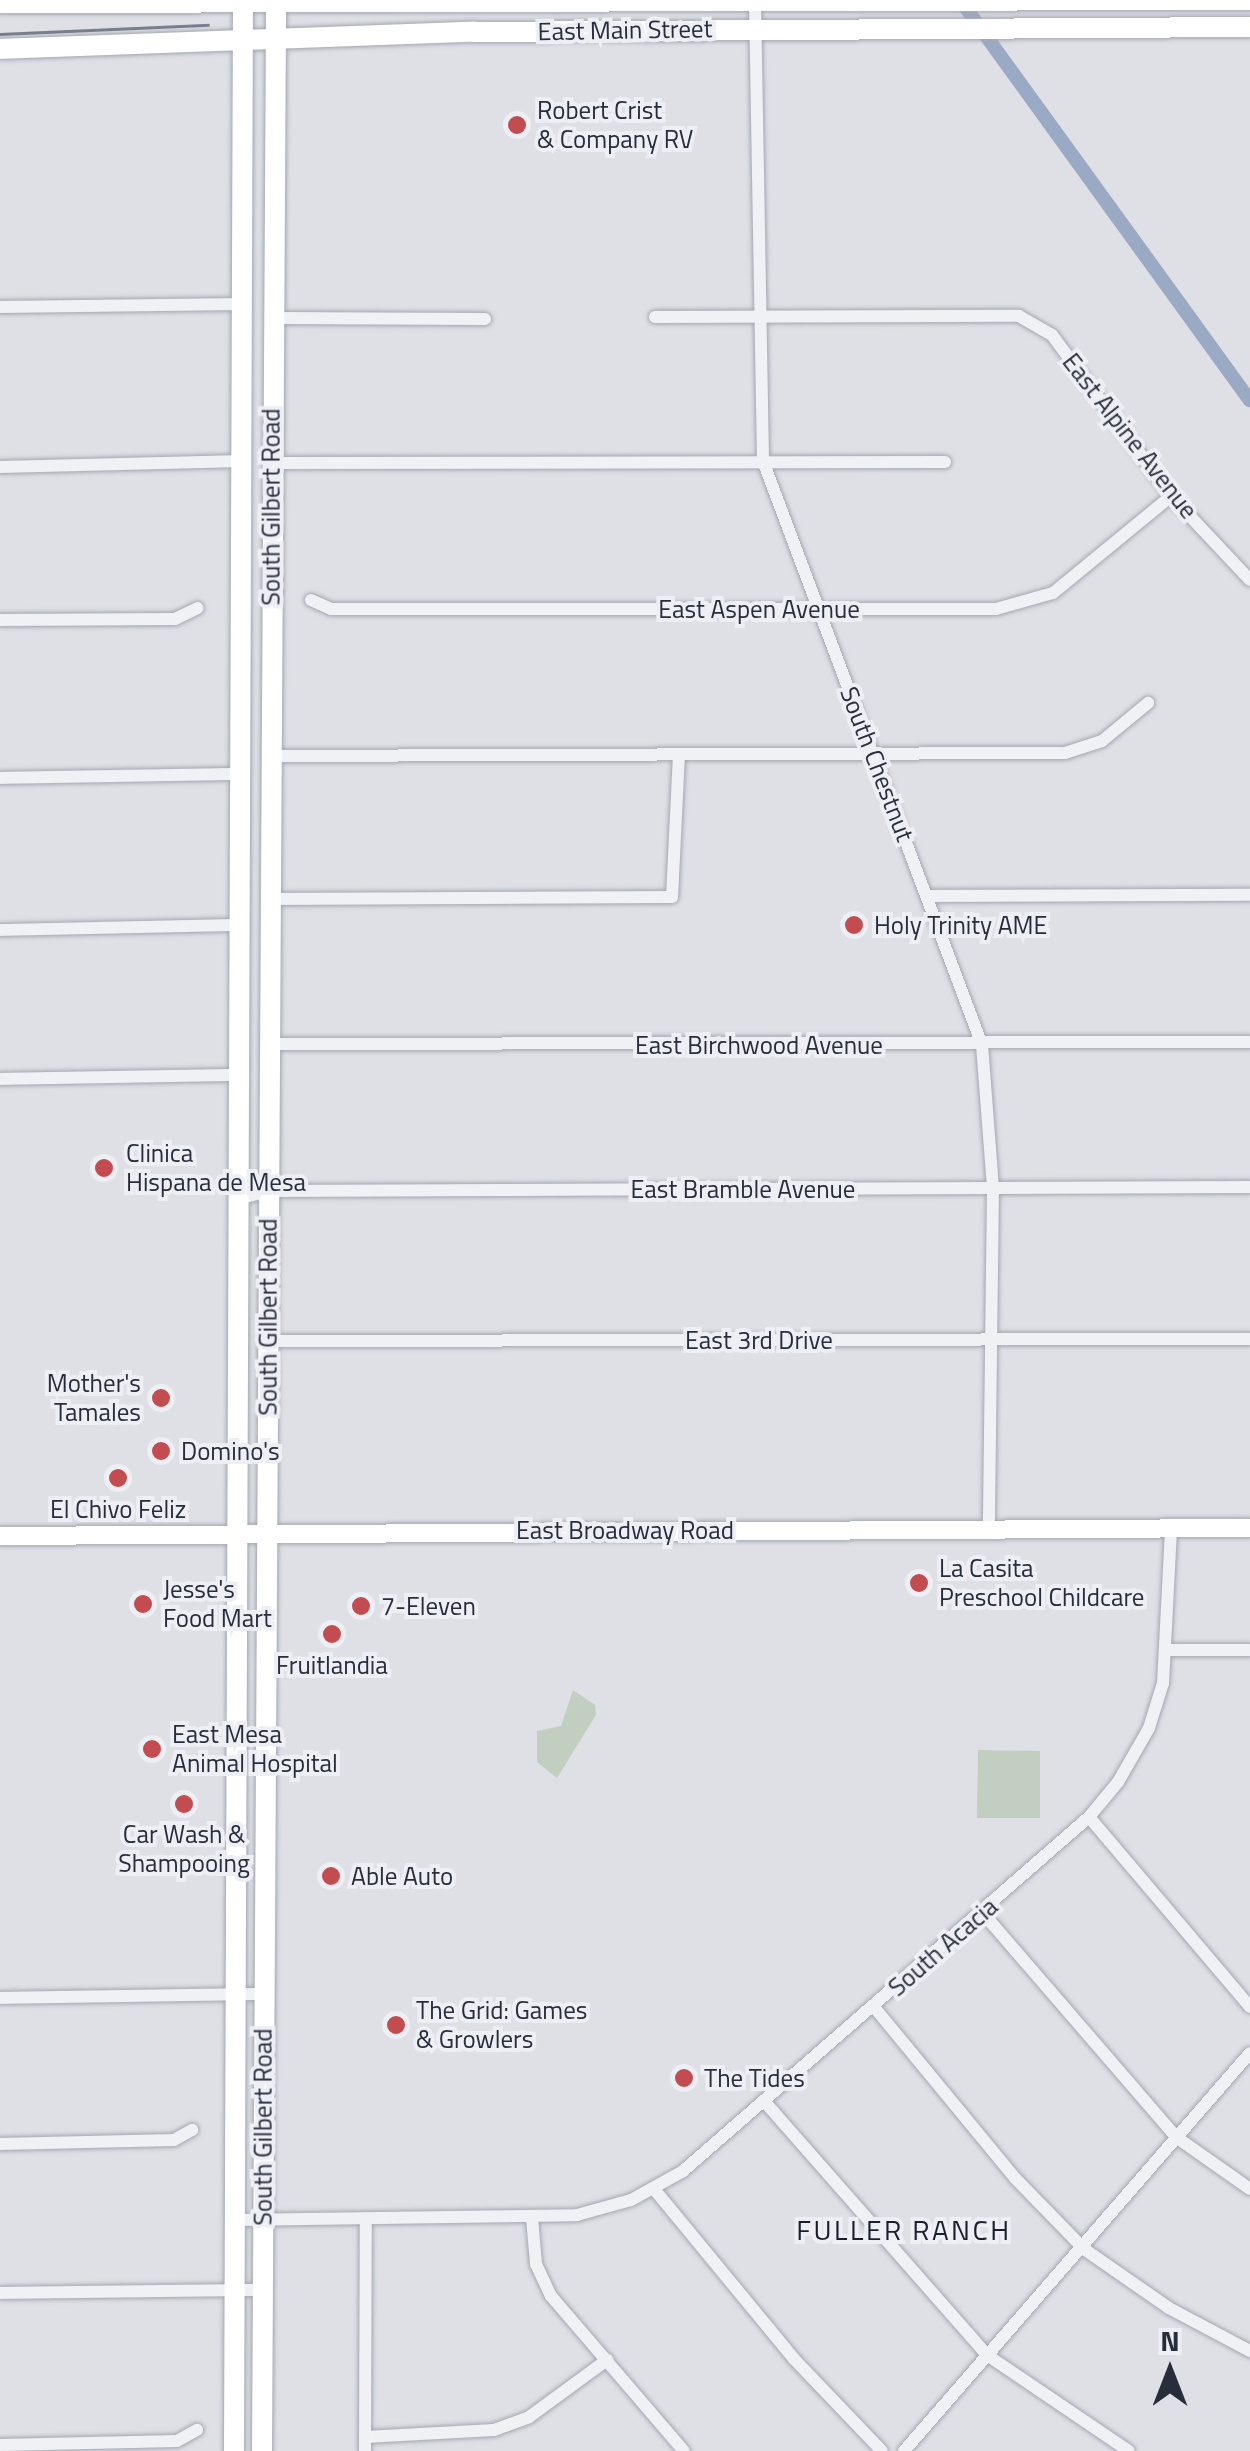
<!DOCTYPE html>
<style>
body{margin:0}
#map{position:relative;width:1250px;height:2451px;overflow:hidden;background:#dee0e6;font-family:"Titillium Web",sans-serif}
div>[style]{position:absolute}
.green>*{inset:0;background:#c2cfc0}
.canal>*{height:14px;margin:-7px;padding:0 7px;transform-origin:7px;border-radius:7px;background:#9baac4}
.roads{filter:drop-shadow(0 0 2px #a4a7b0) drop-shadow(0 0 2px #a4a7b0)}
.minor>*{height:12px;margin:-6px;padding:0 6px;transform-origin:6px;border-radius:6px;background:#f0f1f5}
.secondary>*{height:18px;margin:-9px;padding:0 9px;transform-origin:9px;border-radius:9px;background:#fff}
.primary>*{height:20px;margin:-10px;padding:0 10px;transform-origin:10px;border-radius:10px;background:#fff}
.tram>*{height:2.5px;margin:-1.25px;padding:0 1.25px;transform-origin:1.25px;border-radius:1.25px;background:#797e8e}
.dots>*{width:28px;height:28px;translate:-50% -50%;box-sizing:border-box;border:5px solid #edeff4;border-radius:50%}
span{translate:-50% -50%;white-space:nowrap;text-align:center;line-height:1.15;-webkit-text-stroke:8px #edeff4;paint-order:stroke}
.street-label{font-size:25px;color:#282d3c}
.poi-label{font-size:25px;color:#282d3c}
.left{translate:0 -50%;text-align:left}
.right{translate:-100% -50%;text-align:right}
.neighbourhood-label{font-size:28px;color:#1b1f2d;letter-spacing:2.5px}
.north{position:absolute;left:1120px;top:2321px;width:100px;height:100px;-webkit-text-stroke:8px #edeff4;paint-order:stroke;rotate:0deg;font-size:28px;font-weight:700;line-height:40px;text-align:center;color:#282d3c}
.north::after{content:'';display:block;margin:auto;width:35px;height:45px;background:#282d3c;clip-path:polygon(50% 0,100% 100%,50% 72%,0 100%)}
</style>
<div id="map">
<div class="green">
<i style="clip-path:polygon(573px 1690px,595px 1705px,596px 1715px,557px 1778px,537px 1762px,537px 1731px,561px 1726px)"></i>
<i style="clip-path:polygon(978px 1750px,1040px 1751px,1040px 1818px,977px 1818px)"></i>
</div>
<div class="canal">
<i style="left:960px;top:0;width:494px;rotate:54.1deg"></i>
</div>
<div class="roads">
<div class="minor">
<i style="left:755px;top:2px;width:459px;rotate:89deg"></i>
<i style="left:763px;top:461px;width:624px;rotate:69.44deg"></i>
<i style="left:982px;top:1045px;width:143px;rotate:85.6deg"></i>
<i style="left:993px;top:1188px;width:340px;rotate:90.7deg"></i>
<i style="left:0;top:307px;width:242px;rotate:-0.7deg"></i>
<i style="left:655px;top:317px;width:364px;rotate:-0.2deg"></i>
<i style="left:1019px;top:316px;width:38px;rotate:30deg"></i>
<i style="left:1052px;top:335px;width:200px;rotate:53.5deg"></i>
<i style="left:1171px;top:496px;width:115px;rotate:46.8deg"></i>
<i style="left:273px;top:318px;width:212px;rotate:0.3deg"></i>
<i style="left:271px;top:463px;width:674px;rotate:-0.09deg"></i>
<i style="left:0;top:467px;width:243px;rotate:-1.4deg"></i>
<i style="left:311px;top:600px;width:22px;rotate:24deg"></i>
<i style="left:331px;top:609px;width:665px"></i>
<i style="left:996px;top:609px;width:59px;rotate:-15.7deg"></i>
<i style="left:1053px;top:593px;width:153px;rotate:-39.4deg"></i>
<i style="left:0;top:620px;width:175px;rotate:-0.3deg"></i>
<i style="left:175px;top:619px;width:25px;rotate:-26deg"></i>
<i style="left:270px;top:756px;width:795px;rotate:-0.22deg"></i>
<i style="left:1065px;top:753px;width:39px;rotate:-18deg"></i>
<i style="left:1102px;top:741px;width:60px;rotate:-39.6deg"></i>
<i style="left:0;top:778px;width:241px;rotate:-1deg"></i>
<i style="left:927px;top:896px;width:323px;rotate:-0.2deg"></i>
<i style="left:269px;top:899px;width:403px;rotate:-0.3deg"></i>
<i style="left:672px;top:897px;width:143px;rotate:-87.2deg"></i>
<i style="left:0;top:930px;width:240px;rotate:-1.2deg"></i>
<i style="left:268px;top:1044px;width:982px;rotate:-0.12deg"></i>
<i style="left:0;top:1079px;width:239px;rotate:-1deg"></i>
<i style="left:238px;top:1199px;width:31px;rotate:-15deg"></i>
<i style="left:268px;top:1191px;width:982px;rotate:-0.23deg"></i>
<i style="left:268px;top:1341px;width:982px;rotate:-0.12deg"></i>
<i style="left:1166px;top:1650px;width:84px"></i>
<i style="left:1089px;top:1817px;width:249px;rotate:49.7deg"></i>
<i style="left:982px;top:1912px;width:297px;rotate:49.2deg"></i>
<i style="left:1176px;top:2137px;width:90px;rotate:35.1deg"></i>
<i style="left:0;top:1998px;width:264px;rotate:-0.9deg"></i>
<i style="left:874px;top:2007px;width:222px;rotate:50.5deg"></i>
<i style="left:1015px;top:2178px;width:99px;rotate:45.8deg"></i>
<i style="left:1084px;top:2249px;width:103px;rotate:34.8deg"></i>
<i style="left:1169px;top:2308px;width:92px;rotate:28deg"></i>
<i style="left:764px;top:2101px;width:338px;rotate:48.7deg"></i>
<i style="left:987px;top:2355px;width:171px;rotate:34.1deg"></i>
<i style="left:0;top:2144px;width:174px;rotate:-1.3deg"></i>
<i style="left:174px;top:2140px;width:21px;rotate:-29deg"></i>
<i style="left:654px;top:2189px;width:220px;rotate:50.5deg"></i>
<i style="left:794px;top:2359px;width:127px;rotate:46.3deg"></i>
<i style="left:532px;top:2218px;width:46px;rotate:85deg"></i>
<i style="left:536px;top:2264px;width:35px;rotate:65deg"></i>
<i style="left:551px;top:2296px;width:204px;rotate:49.4deg"></i>
<i style="left:234px;top:2220px;width:343px;rotate:-0.8deg"></i>
<i style="left:577px;top:2215px;width:56px;rotate:-15.5deg"></i>
<i style="left:631px;top:2200px;width:60px;rotate:-29.1deg"></i>
<i style="left:683px;top:2171px;width:539px;rotate:-41.09deg"></i>
<i style="left:1089px;top:1817px;width:45px;rotate:-50.4deg"></i>
<i style="left:1118px;top:1782px;width:62px;rotate:-60.1deg"></i>
<i style="left:1149px;top:1728px;width:47px;rotate:-72.7deg"></i>
<i style="left:1163px;top:1683px;width:154px;rotate:-87deg"></i>
<i style="left:0;top:2293px;width:262px;rotate:-0.7deg"></i>
<i style="left:365px;top:2437px;width:129px;rotate:-3.1deg"></i>
<i style="left:494px;top:2430px;width:37px;rotate:-20deg"></i>
<i style="left:529px;top:2417px;width:97px;rotate:-36.2deg"></i>
<i style="left:0;top:2445px;width:177px;rotate:-1.3deg"></i>
<i style="left:177px;top:2441px;width:23px;rotate:-29deg"></i>
<i style="left:365px;top:2451px;width:232px;rotate:-89.8deg"></i>
<i style="left:904px;top:2451px;width:527px;rotate:-49deg"></i>
</div>
<div class="secondary">
<i style="left:0;top:1536px;width:1250px;rotate:-0.37deg"></i>
</div>
<div class="primary">
<i style="left:0;top:3px;width:1250px;rotate:-0.14deg"></i>
<i style="left:0;top:49px;width:474px;rotate:-2.1deg"></i>
<i style="left:474px;top:32px;width:776px;rotate:-0.37deg"></i>
<i style="left:234px;top:2451px;width:2451px;rotate:-89.79deg"></i>
<i style="left:262px;top:2451px;width:2451px;rotate:-89.67deg"></i>
</div>
</div>
<div class="tram">
<i style="left:0;top:34px;width:208px;rotate:-2.5deg"></i>
</div>
<div class="dots">
<i style="left:517px;top:125px;background:#c24c4f"></i>
<i style="left:854px;top:925px;background:#c24c4f"></i>
<i style="left:104px;top:1168px;background:#c24c4f"></i>
<i style="left:161px;top:1398px;background:#c24c4f"></i>
<i style="left:161px;top:1451px;background:#c24c4f"></i>
<i style="left:118px;top:1478px;background:#c24c4f"></i>
<i style="left:919px;top:1583px;background:#c24c4f"></i>
<i style="left:143px;top:1604px;background:#c24c4f"></i>
<i style="left:361px;top:1606px;background:#c24c4f"></i>
<i style="left:332px;top:1634px;background:#c24c4f"></i>
<i style="left:152px;top:1749px;background:#c24c4f"></i>
<i style="left:184px;top:1804px;background:#c24c4f"></i>
<i style="left:331px;top:1876px;background:#c24c4f"></i>
<i style="left:396px;top:2025px;background:#c24c4f"></i>
<i style="left:684px;top:2078px;background:#c24c4f"></i>
</div>
<div class="street-label">
<span style="left:625px;top:30px;rotate:-1deg">East Main Street</span>
<span style="left:1130px;top:436px;rotate:52deg">East Alpine Avenue</span>
<span style="left:271px;top:507px;rotate:-90deg">South Gilbert Road</span>
<span style="left:759px;top:609px">East Aspen Avenue</span>
<span style="left:877px;top:764px;rotate:69deg">South Chestnut</span>
<span style="left:759px;top:1045px">East Birchwood Avenue</span>
<span style="left:743px;top:1189px">East Bramble Avenue</span>
<span style="left:268px;top:1317px;rotate:-90deg">South Gilbert Road</span>
<span style="left:759px;top:1340px">East 3rd Drive</span>
<span style="left:625px;top:1530px">East Broadway Road</span>
<span style="left:943px;top:1947px;rotate:-41deg">South Acacia</span>
<span style="left:263px;top:2127px;rotate:-90deg">South Gilbert Road</span>
</div>
<div class="poi-label">
<span class="left" style="left:537px;top:125px">Robert Crist<br>&amp; Company RV</span>
<span class="left" style="left:874px;top:925px">Holy Trinity AME</span>
<span class="left" style="left:126px;top:1168px">Clinica<br>Hispana de Mesa</span>
<span class="right" style="left:141px;top:1398px">Mother's<br>Tamales</span>
<span class="left" style="left:181px;top:1451px">Domino's</span>
<span style="left:118px;top:1509px">El Chivo Feliz</span>
<span class="left" style="left:939px;top:1583px">La Casita<br>Preschool Childcare</span>
<span class="left" style="left:163px;top:1604px">Jesse's<br>Food Mart</span>
<span class="left" style="left:381px;top:1606px">7-Eleven</span>
<span style="left:332px;top:1665px">Fruitlandia</span>
<span class="left" style="left:172px;top:1749px">East Mesa<br>Animal Hospital</span>
<span style="left:184px;top:1849px">Car Wash &amp;<br>Shampooing</span>
<span class="left" style="left:351px;top:1876px">Able Auto</span>
<span class="left" style="left:416px;top:2025px">The Grid: Games<br>&amp; Growlers</span>
<span class="left" style="left:704px;top:2078px">The Tides</span>
</div>
<div class="neighbourhood-label">
<span style="left:904px;top:2230px">FULLER RANCH</span>
</div>
<div class="north">N</div>
</div>
